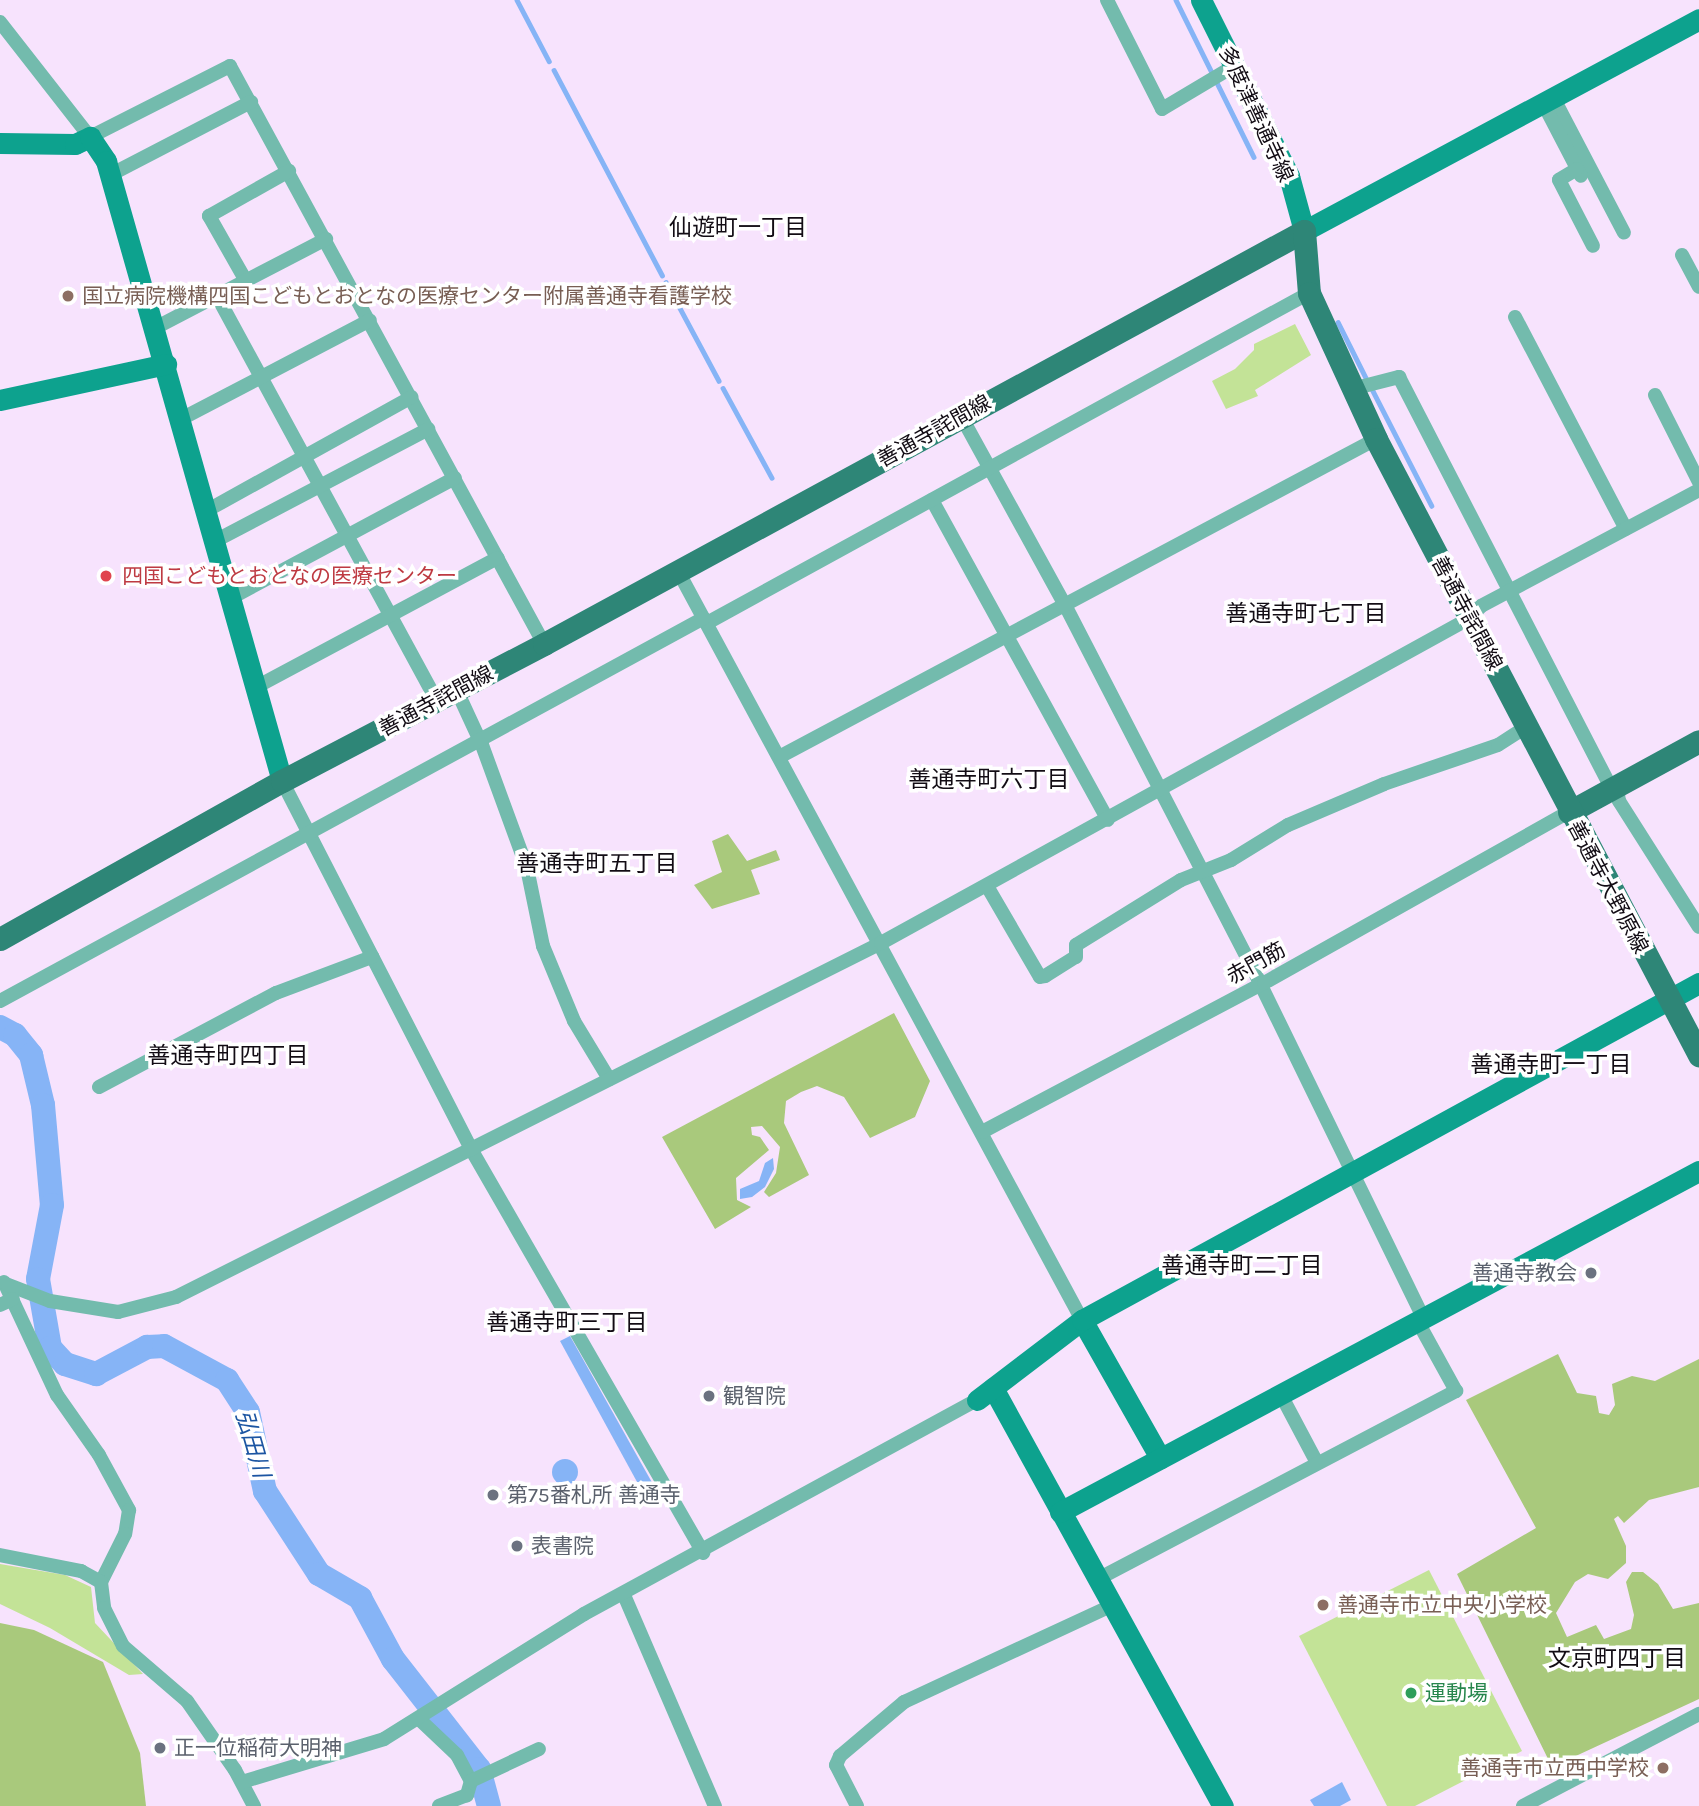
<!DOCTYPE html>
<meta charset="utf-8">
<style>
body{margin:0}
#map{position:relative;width:1699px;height:1806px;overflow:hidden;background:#f7e3fd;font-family:Karla,"Noto Sans JP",sans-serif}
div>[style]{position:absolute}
.green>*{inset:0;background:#c3e397}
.forest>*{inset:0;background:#a9c97c}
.water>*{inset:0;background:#86b4f6}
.round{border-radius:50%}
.stream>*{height:4.5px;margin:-2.25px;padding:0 2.25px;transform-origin:2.25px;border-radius:2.25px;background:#86b4f6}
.river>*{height:24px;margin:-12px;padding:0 12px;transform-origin:12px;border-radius:12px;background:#86b4f6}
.street>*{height:14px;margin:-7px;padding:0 7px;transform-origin:7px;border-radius:7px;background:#73bbad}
.secondary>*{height:21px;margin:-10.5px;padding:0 10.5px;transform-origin:10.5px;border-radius:10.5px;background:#0da28e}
.primary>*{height:23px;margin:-11.5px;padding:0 11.5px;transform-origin:11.5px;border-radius:11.5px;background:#2e8677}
.dots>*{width:19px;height:19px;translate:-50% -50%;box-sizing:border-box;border:4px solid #fff;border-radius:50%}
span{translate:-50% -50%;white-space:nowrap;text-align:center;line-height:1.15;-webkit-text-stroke:7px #fff;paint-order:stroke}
.street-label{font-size:21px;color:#120c14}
.education-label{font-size:21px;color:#785e54}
.left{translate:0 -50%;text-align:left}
.right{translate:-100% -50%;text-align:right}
.health-label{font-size:21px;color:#be3a42}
.worship-label{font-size:21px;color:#5b616d}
.leisure-label{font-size:21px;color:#27864d}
.neighbourhood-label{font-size:23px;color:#120c14}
.water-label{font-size:23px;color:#1c55a2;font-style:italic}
</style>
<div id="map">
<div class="green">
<i style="clip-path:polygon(1295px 324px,1311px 355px,1255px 390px,1258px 396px,1226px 409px,1212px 381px,1235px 369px,1254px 350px,1254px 344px)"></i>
<i style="clip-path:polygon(0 1564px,65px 1575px,91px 1587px,95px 1623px,143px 1674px,129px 1675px,50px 1628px,0 1604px)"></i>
<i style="clip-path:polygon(1429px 1570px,1522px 1751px,1415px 1806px,1387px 1806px,1299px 1636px)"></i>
</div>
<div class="forest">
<i style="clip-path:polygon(728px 834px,747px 861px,776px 850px,780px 860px,751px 870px,760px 894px,712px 909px,694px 885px,722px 872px,712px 841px)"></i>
<i style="clip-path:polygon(894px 1013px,930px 1081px,915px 1117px,870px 1138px,844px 1097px,817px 1086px,801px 1092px,786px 1101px,784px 1123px,809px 1175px,769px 1197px,764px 1192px,776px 1173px,780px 1147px,762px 1126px,751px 1127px,752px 1135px,760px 1137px,769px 1150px,736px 1178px,737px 1200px,751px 1207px,715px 1229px,662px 1137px)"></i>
<i style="clip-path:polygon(1558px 1354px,1577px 1393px,1596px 1396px,1599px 1413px,1609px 1415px,1615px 1405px,1612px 1384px,1632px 1376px,1655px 1381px,1699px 1359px,1699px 1487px,1649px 1500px,1624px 1523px,1618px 1516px,1614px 1519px,1626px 1546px,1626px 1563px,1608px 1579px,1588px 1574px,1575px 1582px,1556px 1613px,1567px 1637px,1596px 1625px,1604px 1639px,1631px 1629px,1634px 1615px,1626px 1582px,1632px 1572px,1643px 1572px,1658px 1584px,1673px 1609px,1699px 1603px,1699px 1699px,1552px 1767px,1457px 1574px,1536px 1528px,1466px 1400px)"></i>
<i style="clip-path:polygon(0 1623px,34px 1630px,103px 1662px,140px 1753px,146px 1806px,0 1806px)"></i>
</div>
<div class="water">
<i style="clip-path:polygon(773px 1158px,774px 1169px,765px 1187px,752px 1197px,740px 1199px,740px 1189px,759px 1181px,765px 1163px)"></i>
<i style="clip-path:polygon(570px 1336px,659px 1495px,648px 1502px,560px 1341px)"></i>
<i class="round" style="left:552px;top:1459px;width:26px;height:26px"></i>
<i style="clip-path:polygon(1342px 1782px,1351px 1800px,1340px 1806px,1314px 1806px,1310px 1800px)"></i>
</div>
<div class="stream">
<i style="left:517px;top:0;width:69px;rotate:62.3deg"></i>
<i style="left:1176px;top:0;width:175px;rotate:63.6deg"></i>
<i style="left:554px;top:70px;width:232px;rotate:62.2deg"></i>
<i style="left:666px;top:282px;width:112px;rotate:61.8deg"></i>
<i style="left:1338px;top:322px;width:63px;rotate:63.4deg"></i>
<i style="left:723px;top:388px;width:102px;rotate:61.4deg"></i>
<i style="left:1372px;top:389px;width:131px;rotate:62.9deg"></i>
</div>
<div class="river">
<i style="left:0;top:1027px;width:17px;rotate:28deg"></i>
<i style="left:15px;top:1035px;width:26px;rotate:51deg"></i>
<i style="left:31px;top:1055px;width:51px;rotate:76.5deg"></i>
<i style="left:43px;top:1105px;width:100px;rotate:84.9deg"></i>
<i style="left:52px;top:1205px;width:75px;rotate:100.7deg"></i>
<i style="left:38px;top:1279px;width:70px;rotate:80.1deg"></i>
<i style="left:50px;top:1348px;width:22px;rotate:47deg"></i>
<i style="left:65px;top:1364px;width:33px;rotate:18deg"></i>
<i style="left:96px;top:1374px;width:58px;rotate:-27.9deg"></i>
<i style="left:147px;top:1347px;width:17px;rotate:-3deg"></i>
<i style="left:164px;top:1346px;width:72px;rotate:28.4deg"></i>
<i style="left:227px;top:1380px;width:38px;rotate:57deg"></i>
<i style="left:248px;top:1412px;width:81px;rotate:77.9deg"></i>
<i style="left:265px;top:1491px;width:99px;rotate:57deg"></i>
<i style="left:319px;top:1574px;width:48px;rotate:30.3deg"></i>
<i style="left:360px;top:1598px;width:69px;rotate:61.6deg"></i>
<i style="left:393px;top:1659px;width:140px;rotate:52deg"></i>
<i style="left:479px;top:1769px;width:38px;rotate:75deg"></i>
</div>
<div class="street">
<i style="left:1107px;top:0;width:122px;rotate:63.2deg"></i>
<i style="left:1162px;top:109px;width:84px;rotate:-30.8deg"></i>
<i style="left:0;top:22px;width:146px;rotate:52deg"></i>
<i style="left:90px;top:137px;width:157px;rotate:-26.9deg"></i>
<i style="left:230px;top:66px;width:658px;rotate:61.49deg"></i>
<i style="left:1553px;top:97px;width:153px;rotate:62.4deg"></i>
<i style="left:1543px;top:103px;width:82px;rotate:62.5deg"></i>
<i style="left:1577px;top:169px;width:21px;rotate:149deg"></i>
<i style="left:1559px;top:180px;width:74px;rotate:62.7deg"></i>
<i style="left:110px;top:175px;width:159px;rotate:-27.4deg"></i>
<i style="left:1682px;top:255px;width:36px;rotate:62deg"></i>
<i style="left:246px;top:281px;width:75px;rotate:-119.6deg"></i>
<i style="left:209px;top:216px;width:92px;rotate:-29.4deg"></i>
<i style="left:217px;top:296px;width:461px;rotate:61.5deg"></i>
<i style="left:1515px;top:317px;width:239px;rotate:62.4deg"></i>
<i style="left:155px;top:328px;width:193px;rotate:-27.5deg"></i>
<i style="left:1352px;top:389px;width:49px;rotate:-14.3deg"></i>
<i style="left:1399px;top:377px;width:464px;rotate:62.7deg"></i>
<i style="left:1655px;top:395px;width:97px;rotate:63.2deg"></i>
<i style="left:961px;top:416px;width:216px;rotate:61.2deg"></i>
<i style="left:1065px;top:605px;width:421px;rotate:62.7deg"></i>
<i style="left:1258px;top:979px;width:376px;rotate:64deg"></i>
<i style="left:181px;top:419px;width:213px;rotate:-27.6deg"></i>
<i style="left:932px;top:500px;width:365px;rotate:61.2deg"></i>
<i style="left:206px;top:511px;width:235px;rotate:-29deg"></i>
<i style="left:215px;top:541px;width:241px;rotate:-27.7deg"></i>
<i style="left:678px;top:571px;width:851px;rotate:61.66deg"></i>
<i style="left:231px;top:598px;width:254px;rotate:-28.2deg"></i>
<i style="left:707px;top:623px;width:687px;rotate:-28.73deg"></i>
<i style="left:256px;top:687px;width:274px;rotate:-28.1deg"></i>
<i style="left:457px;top:691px;width:60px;rotate:65.2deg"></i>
<i style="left:482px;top:745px;width:131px;rotate:69.9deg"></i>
<i style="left:527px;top:868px;width:80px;rotate:78.4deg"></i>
<i style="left:543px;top:946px;width:81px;rotate:67.5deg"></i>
<i style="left:574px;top:1021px;width:68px;rotate:58.9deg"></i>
<i style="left:781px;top:756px;width:674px;rotate:-28.05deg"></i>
<i style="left:282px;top:781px;width:414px;rotate:62.8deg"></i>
<i style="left:471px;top:1149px;width:466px;rotate:60.1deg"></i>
<i style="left:1617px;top:787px;width:14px;rotate:82deg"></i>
<i style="left:1619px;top:801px;width:149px;rotate:57.6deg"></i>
<i style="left:987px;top:886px;width:105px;rotate:59.8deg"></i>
<i style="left:1040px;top:977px;width:5px;rotate:-11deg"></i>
<i style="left:1045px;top:976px;width:36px;rotate:-32deg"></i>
<i style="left:1076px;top:957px;width:12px;rotate:-90deg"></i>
<i style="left:1076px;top:945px;width:123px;rotate:-31.8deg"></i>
<i style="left:1181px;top:880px;width:54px;rotate:-21.8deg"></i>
<i style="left:1231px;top:860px;width:67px;rotate:-31.6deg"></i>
<i style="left:1288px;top:825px;width:104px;rotate:-23.1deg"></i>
<i style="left:1384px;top:784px;width:120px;rotate:-18.9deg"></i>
<i style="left:1498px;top:745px;width:33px;rotate:-33deg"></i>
<i style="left:0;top:1001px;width:801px;rotate:-28.55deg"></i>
<i style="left:99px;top:1087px;width:200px;rotate:-28deg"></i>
<i style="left:276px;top:993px;width:103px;rotate:-20.6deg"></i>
<i style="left:982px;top:1132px;width:319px;rotate:-27.9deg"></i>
<i style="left:1264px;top:983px;width:350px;rotate:-29.3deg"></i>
<i style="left:4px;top:1282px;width:125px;rotate:64.9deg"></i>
<i style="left:57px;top:1395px;width:73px;rotate:55deg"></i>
<i style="left:99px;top:1455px;width:63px;rotate:61.4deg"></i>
<i style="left:129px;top:1510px;width:24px;rotate:99deg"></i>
<i style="left:125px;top:1534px;width:54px;rotate:116.6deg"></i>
<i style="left:101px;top:1582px;width:26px;rotate:83deg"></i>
<i style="left:104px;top:1608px;width:42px;rotate:63.4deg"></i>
<i style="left:123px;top:1646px;width:84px;rotate:40.7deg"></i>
<i style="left:187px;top:1701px;width:84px;rotate:55.2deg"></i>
<i style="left:235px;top:1770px;width:41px;rotate:62.2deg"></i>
<i style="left:6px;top:1284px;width:47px;rotate:21.1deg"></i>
<i style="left:50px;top:1301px;width:69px;rotate:9.2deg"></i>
<i style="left:118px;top:1312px;width:60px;rotate:-14.5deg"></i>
<i style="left:176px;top:1297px;width:789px;rotate:-26.66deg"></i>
<i style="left:881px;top:943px;width:673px;rotate:-28.89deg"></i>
<i style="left:1470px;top:618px;width:16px;rotate:-47deg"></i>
<i style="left:1481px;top:606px;width:247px;rotate:-28deg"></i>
<i style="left:0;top:1305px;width:14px;rotate:-25deg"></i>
<i style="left:1280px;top:1393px;width:79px;rotate:62.1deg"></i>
<i style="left:0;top:1555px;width:83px;rotate:11.2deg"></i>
<i style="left:81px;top:1571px;width:23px;rotate:29deg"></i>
<i style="left:1096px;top:1580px;width:407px;rotate:-27.7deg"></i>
<i style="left:1456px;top:1391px;width:81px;rotate:-118.8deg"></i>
<i style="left:624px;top:1595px;width:230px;rotate:66.7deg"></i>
<i style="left:419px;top:1719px;width:52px;rotate:43.5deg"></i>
<i style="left:457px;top:1755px;width:30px;rotate:62deg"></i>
<i style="left:471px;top:1781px;width:15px;rotate:106deg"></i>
<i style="left:467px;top:1795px;width:30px;rotate:159deg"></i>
<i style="left:471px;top:1781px;width:75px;rotate:-25.2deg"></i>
<i style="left:242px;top:1782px;width:148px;rotate:-16.8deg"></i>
<i style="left:384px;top:1739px;width:236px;rotate:-32deg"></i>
<i style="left:584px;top:1614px;width:447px;rotate:-28.6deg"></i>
<i style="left:857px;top:1806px;width:46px;rotate:-117.1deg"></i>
<i style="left:836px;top:1765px;width:10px;rotate:-66deg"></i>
<i style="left:840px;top:1756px;width:84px;rotate:-40.2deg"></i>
<i style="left:904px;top:1702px;width:228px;rotate:-24.9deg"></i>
<i style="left:1523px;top:1806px;width:199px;rotate:-27.6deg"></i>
</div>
<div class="secondary">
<i style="left:1201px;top:0;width:197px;rotate:63.4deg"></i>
<i style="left:1289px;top:176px;width:57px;rotate:74.7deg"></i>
<i style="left:1304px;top:231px;width:448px;rotate:-28.2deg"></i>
<i style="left:0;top:143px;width:75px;rotate:0.8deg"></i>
<i style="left:75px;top:144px;width:17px;rotate:-25deg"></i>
<i style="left:90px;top:137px;width:29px;rotate:56deg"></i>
<i style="left:106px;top:161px;width:644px;rotate:74.15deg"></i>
<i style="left:0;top:400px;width:170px;rotate:-12.2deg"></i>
<i style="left:1082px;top:1320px;width:159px;rotate:60.5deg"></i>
<i style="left:993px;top:1388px;width:477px;rotate:61.2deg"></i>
<i style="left:977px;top:1400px;width:132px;rotate:-37.3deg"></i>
<i style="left:1082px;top:1320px;width:703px;rotate:-28.64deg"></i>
<i style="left:1060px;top:1512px;width:724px;rotate:-28.09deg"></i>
</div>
<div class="primary">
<i style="left:1569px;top:812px;width:148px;rotate:-28.6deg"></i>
<i style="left:0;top:939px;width:323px;rotate:-29.3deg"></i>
<i style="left:282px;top:781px;width:296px;rotate:-27.6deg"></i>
<i style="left:544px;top:644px;width:865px;rotate:-28.52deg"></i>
<i style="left:1304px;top:231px;width:62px;rotate:85.4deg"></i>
<i style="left:1309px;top:293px;width:161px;rotate:65.3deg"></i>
<i style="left:1376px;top:439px;width:696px;rotate:62.33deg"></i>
</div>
<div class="dots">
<i style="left:68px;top:296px;background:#8d6e63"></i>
<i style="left:106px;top:576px;background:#e0444e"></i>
<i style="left:1591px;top:1273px;background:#6b7280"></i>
<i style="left:709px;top:1396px;background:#6b7280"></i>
<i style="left:493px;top:1495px;background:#6b7280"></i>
<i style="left:517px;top:1546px;background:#6b7280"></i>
<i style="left:1323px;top:1605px;background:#8d6e63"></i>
<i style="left:1411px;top:1693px;background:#2e9e5b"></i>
<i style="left:160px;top:1748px;background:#6b7280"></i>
<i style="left:1663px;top:1768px;background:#8d6e63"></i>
</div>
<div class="street-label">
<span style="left:1256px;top:114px;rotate:65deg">多度津善通寺線</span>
<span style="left:934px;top:431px;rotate:-29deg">善通寺詫間線</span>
<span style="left:1467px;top:613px;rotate:62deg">善通寺詫間線</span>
<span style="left:436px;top:701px;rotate:-28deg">善通寺詫間線</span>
<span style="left:1608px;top:887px;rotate:62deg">善通寺大野原線</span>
<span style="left:1256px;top:963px;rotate:-29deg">赤門筋</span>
</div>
<div class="education-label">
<span class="left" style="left:82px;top:296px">国立病院機構四国こどもとおとなの医療センター附属善通寺看護学校</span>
<span class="left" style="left:1337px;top:1605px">善通寺市立中央小学校</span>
<span class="right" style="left:1649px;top:1768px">善通寺市立西中学校</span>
</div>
<div class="health-label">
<span class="left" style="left:122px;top:576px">四国こどもとおとなの医療センター</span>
</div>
<div class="worship-label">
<span class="right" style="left:1577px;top:1273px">善通寺教会</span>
<span class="left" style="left:723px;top:1396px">観智院</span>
<span class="left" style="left:507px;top:1495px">第75番札所 善通寺</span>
<span class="left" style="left:531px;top:1546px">表書院</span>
<span class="left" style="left:174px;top:1748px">正一位稲荷大明神</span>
</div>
<div class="leisure-label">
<span class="left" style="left:1425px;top:1693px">運動場</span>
</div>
<div class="neighbourhood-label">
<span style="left:738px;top:228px">仙遊町一丁目</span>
<span style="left:1306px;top:614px">善通寺町七丁目</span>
<span style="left:989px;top:780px">善通寺町六丁目</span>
<span style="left:597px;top:864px">善通寺町五丁目</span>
<span style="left:228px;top:1056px">善通寺町四丁目</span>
<span style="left:1551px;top:1065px">善通寺町一丁目</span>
<span style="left:1242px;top:1266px">善通寺町二丁目</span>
<span style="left:567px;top:1323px">善通寺町三丁目</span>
<span style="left:1617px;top:1659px">文京町四丁目</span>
</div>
<div class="water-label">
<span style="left:252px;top:1444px;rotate:74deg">弘田川</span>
</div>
</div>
